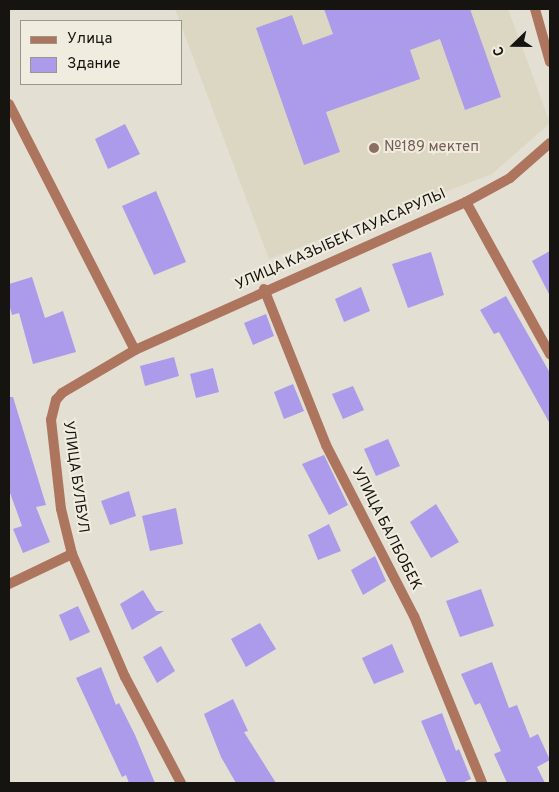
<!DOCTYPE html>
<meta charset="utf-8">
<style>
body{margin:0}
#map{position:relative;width:559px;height:792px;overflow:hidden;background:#e3dfd3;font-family:Overpass,sans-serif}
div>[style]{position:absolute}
.built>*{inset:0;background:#dcd7c3}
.building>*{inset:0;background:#ac9aea}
.service>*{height:10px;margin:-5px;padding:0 5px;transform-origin:5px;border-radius:5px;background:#ad745e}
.minor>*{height:10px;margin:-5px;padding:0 5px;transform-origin:5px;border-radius:5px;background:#ad745e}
.tertiary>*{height:10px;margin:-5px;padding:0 5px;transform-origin:5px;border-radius:5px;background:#ad745e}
.dots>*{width:14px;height:14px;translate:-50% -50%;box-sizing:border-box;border:2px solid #f0ede0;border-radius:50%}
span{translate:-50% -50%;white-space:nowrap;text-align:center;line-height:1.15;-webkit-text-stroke:4px #f0ede0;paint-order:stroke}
.education-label{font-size:15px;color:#785e54}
.left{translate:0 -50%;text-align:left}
.street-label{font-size:15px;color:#161410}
.frame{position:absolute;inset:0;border:10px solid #161410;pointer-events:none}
.legend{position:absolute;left:20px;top:20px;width:162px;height:65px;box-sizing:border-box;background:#f0ede0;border:1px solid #99968d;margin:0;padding:6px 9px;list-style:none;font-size:15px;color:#161410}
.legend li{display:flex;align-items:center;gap:10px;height:25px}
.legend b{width:25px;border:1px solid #99968d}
.north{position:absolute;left:489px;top:20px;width:50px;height:50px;-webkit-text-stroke:4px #f0ede0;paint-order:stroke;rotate:248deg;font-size:14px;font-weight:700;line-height:20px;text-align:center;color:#161410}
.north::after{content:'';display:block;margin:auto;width:18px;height:22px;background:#161410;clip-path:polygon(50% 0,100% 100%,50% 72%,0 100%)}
</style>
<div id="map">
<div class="built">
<i style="clip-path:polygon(175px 9px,508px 9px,550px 123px,492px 174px,269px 259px)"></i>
</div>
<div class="building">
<i style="clip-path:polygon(324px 9px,470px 9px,501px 97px,465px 110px,440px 39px,410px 50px,420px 79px,326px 112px,340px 152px,304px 165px,256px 28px,292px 15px,303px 45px,333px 34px)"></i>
<i style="clip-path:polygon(125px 124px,140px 154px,108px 169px,95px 139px)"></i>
<i style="clip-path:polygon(156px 191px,186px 262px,154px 275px,122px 206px)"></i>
<i style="clip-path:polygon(550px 251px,550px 296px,532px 261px)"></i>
<i style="clip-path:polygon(431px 252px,444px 295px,408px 308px,392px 264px)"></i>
<i style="clip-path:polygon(32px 277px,45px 318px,63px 311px,76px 352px,33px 364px,19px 313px,12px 315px,9px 304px,9px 284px)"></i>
<i style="clip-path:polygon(361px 287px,370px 311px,344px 322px,335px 299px)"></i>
<i style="clip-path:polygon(506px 296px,550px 373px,550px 424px,499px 332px,494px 334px,480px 310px)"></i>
<i style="clip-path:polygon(266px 314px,274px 336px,253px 345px,244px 323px)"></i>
<i style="clip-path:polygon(174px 357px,179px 376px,145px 386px,140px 366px)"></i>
<i style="clip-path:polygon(213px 368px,219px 392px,196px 398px,190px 374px)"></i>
<i style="clip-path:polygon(293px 384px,304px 411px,284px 419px,274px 392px)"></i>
<i style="clip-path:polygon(353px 386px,364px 410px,343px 419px,332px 394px)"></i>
<i style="clip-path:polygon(9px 397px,13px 397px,46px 505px,36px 507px,50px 542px,23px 553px,13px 529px,22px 526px,9px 490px)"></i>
<i style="clip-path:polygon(388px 439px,400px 466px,376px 476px,364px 449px)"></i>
<i style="clip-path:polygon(324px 455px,348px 505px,329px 515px,302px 464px)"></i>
<i style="clip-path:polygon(129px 491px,136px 516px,110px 525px,101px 501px)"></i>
<i style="clip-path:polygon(436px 504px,459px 542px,431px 558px,410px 522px)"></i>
<i style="clip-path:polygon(176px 508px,183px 544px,150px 551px,142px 516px)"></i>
<i style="clip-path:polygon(329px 524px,341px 551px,318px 560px,308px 535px)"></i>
<i style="clip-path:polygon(375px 556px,386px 581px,363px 595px,351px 570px)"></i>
<i style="clip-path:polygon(481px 589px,494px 626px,460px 637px,446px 601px)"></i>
<i style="clip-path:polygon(143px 590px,156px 611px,164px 611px,132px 630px,120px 604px)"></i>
<i style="clip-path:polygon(78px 606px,90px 632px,70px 641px,59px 615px)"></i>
<i style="clip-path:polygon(260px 623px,276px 649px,246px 667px,231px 639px)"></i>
<i style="clip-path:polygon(392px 644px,404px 672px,374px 684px,362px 658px)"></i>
<i style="clip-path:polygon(161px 646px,175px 671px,157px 683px,143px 657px)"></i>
<i style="clip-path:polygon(492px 662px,509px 708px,517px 705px,530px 738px,538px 734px,550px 760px,537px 767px,545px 783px,507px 783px,494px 754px,501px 751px,480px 703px,475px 705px,461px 674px)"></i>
<i style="clip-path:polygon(101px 667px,116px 705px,119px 703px,135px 735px,155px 783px,129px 783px,126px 775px,122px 777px,76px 678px)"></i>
<i style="clip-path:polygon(233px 699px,248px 731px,244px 732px,276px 783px,236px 783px,221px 757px,204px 714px)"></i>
<i style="clip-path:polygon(442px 713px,456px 751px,459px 749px,471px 779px,462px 783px,447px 783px,421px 721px)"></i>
</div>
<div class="service">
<i style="left:535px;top:9px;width:55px;rotate:74.2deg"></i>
</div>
<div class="minor">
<i style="left:466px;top:202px;width:174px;rotate:61.1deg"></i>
<i style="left:264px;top:289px;width:168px;rotate:68.3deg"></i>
<i style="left:326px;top:445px;width:192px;rotate:62.8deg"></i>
<i style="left:414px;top:616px;width:180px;rotate:67.8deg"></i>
</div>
<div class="tertiary">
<i style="left:9px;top:104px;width:276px;rotate:62.9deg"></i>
<i style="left:9px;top:584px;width:70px;rotate:-25.5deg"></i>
<i style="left:181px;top:783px;width:120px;rotate:-117.8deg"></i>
<i style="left:125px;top:677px;width:134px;rotate:-113.3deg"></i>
<i style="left:72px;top:554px;width:46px;rotate:-103.7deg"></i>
<i style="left:61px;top:509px;width:90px;rotate:-96.4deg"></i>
<i style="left:51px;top:420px;width:21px;rotate:-76deg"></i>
<i style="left:56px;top:400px;width:9px;rotate:-49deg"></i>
<i style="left:62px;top:393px;width:85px;rotate:-30.5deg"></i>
<i style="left:135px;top:350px;width:363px;rotate:-24.1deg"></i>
<i style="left:466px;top:202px;width:50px;rotate:-28.6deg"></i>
<i style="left:510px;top:178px;width:53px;rotate:-41.2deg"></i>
</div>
<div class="dots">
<i style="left:374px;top:148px;background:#8d6e63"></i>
</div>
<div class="education-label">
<span class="left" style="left:384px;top:148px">№189 мектеп</span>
</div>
<div class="street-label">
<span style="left:341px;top:240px;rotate:-24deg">УЛИЦА КАЗЫБЕК ТАУАСАРУЛЫ</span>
<span style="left:75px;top:477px;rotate:82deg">УЛИЦА БУЛБУЛ</span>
<span style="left:386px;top:529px;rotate:63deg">УЛИЦА БАЛБОБЕК</span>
</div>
<div class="frame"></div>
<ul class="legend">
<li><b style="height:6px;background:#ad745e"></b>Улица</li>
<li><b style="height:14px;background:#ac9aea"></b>Здание</li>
</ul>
<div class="north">С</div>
</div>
